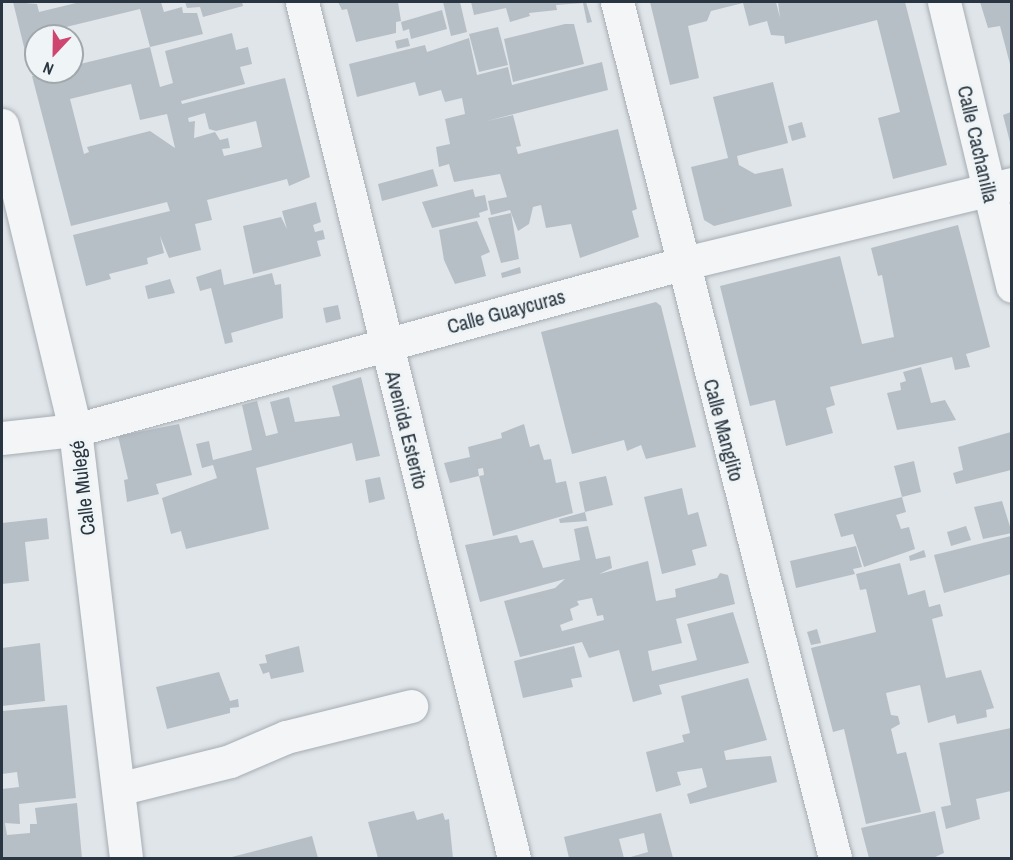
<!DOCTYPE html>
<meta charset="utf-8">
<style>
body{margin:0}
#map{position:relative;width:1013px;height:860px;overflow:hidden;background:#e0e5e9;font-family:"Archivo Narrow",sans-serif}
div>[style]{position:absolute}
.building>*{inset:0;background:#b7bfc6}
.roads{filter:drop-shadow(0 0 2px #a5adb3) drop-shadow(0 0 2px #a5adb3)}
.minor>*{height:33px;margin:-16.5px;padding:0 16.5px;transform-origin:16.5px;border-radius:16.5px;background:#f3f5f7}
span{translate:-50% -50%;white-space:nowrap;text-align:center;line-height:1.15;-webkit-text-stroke:6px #eff4f6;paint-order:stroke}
.street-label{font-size:20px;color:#293540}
.frame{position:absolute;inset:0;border:3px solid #293540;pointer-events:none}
.north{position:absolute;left:24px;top:24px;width:60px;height:60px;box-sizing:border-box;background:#eff4f6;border:2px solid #a0a8ad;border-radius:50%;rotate:202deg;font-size:16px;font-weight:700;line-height:24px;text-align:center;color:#293540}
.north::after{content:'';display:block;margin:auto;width:21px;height:27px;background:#ce4570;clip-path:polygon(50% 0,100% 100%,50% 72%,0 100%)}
</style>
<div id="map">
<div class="building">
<i style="clip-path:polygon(13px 2px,37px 4px,39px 12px,80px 2px,161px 2px,164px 12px,182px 7px,183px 13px,197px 13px,203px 34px,150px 47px,140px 9px,62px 28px,64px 36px,36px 36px,36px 49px,25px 51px)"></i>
<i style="clip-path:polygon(185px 2px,242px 2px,243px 6px,203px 17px,200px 7px,187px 8px)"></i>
<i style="clip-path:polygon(338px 2px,398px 2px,401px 21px,396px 22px,396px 33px,356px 42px,347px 9px,342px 10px)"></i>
<i style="clip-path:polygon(443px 2px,460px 2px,467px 32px,451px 36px)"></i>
<i style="clip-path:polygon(471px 2px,586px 2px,592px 22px,587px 23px,583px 3px,556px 5px,557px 10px,529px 13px,530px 16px,510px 22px,506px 8px,474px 15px)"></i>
<i style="clip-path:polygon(650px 2px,776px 2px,780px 18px,778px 2px,905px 2px,947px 165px,893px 179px,878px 118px,900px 112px,877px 20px,785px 44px,784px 36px,771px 35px,767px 21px,749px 26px,743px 3px,711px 11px,707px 21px,688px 26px,699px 78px,670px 85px)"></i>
<i style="clip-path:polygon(980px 2px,1011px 2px,1011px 68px,1000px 26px,988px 28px)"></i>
<i style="clip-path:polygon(442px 10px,447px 29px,411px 39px,409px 29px,403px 31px,401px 22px)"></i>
<i style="clip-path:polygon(565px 24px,574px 24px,584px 64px,513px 82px,504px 39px)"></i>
<i style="clip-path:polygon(498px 27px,508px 65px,479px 72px,469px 34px)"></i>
<i style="clip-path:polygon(evenodd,232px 33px,236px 50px,248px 47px,252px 64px,240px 67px,245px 84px,181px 101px,182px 104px,285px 78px,310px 177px,289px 186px,287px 179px,207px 200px,212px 220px,195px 224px,201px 250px,169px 258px,160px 236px,164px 253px,147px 258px,148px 264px,109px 274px,111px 279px,86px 286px,73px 235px,170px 211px,167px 202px,71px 226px,32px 76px,72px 72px,72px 66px,150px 47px,160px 87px,173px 83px,165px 51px,232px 33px,131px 84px,140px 120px,167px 114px,175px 148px,150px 131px,87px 147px,89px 152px,84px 154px,70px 99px,131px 84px,232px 33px,205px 113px,209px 129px,216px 131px,256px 121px,262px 147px,224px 156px,222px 149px,230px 148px,228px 138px,220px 140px,215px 132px,194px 138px,195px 121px,189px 122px,188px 118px,205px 113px)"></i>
<i style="clip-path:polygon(408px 38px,410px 46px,397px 49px,395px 41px)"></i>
<i style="clip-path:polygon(469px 38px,477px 75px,508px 67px,512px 85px,602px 62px,608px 90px,487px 121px,513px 115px,521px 146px,516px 147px,518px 154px,618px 129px,637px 209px,632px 211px,639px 237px,580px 258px,571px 224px,546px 228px,541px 205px,533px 207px,529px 224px,518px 231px,510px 210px,491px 215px,488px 201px,507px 197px,500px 174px,454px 182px,449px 164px,439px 167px,436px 147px,450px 144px,445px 119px,465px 114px,462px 98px,445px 102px,441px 90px,419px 96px,415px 82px,357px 97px,349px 64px,425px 45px,427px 52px)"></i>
<i style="clip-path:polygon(773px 82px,788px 143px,737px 156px,739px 165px,755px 174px,783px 168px,792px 206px,714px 226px,704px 220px,691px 167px,728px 158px,713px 97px)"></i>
<i style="clip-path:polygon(1011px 112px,1011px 146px,1003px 115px)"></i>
<i style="clip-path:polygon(802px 122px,806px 137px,792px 141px,788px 126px)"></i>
<i style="clip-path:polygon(433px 169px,438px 186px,382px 201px,378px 184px)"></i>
<i style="clip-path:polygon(473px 189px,475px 197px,485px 195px,488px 210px,479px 213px,480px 217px,432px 228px,422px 202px)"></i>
<i style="clip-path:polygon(316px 202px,321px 222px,313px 225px,315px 232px,323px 230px,325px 239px,317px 241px,321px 256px,253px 274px,243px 226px,281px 217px,287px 229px,282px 211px)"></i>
<i style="clip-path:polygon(511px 213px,519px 259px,501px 263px,488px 218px)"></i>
<i style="clip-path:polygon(477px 221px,490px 252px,481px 256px,486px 276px,455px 284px,444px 260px,439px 230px)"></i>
<i style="clip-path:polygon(958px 225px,990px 347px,966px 354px,970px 367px,955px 370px,952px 357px,830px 387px,835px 405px,826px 408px,833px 433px,786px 446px,775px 400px,750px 406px,720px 286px,840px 256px,862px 344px,894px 337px,882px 275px,878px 276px,871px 248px)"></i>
<i style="clip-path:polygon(520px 267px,521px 273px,502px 278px,501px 273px)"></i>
<i style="clip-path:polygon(221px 269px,224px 285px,272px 273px,275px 285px,281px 284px,283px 318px,231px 333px,233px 342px,225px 344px,211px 288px,200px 291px,196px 277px)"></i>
<i style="clip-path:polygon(170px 279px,175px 293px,148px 299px,145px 286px)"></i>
<i style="clip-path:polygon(656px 302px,661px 306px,696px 447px,646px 459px,641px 445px,627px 451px,624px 440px,572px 454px,541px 332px)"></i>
<i style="clip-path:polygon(338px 305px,341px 319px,326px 323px,323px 308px)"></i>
<i style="clip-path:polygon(921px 367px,931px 403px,945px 400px,956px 420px,897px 430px,887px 393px,901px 390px,900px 383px,906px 381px,903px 372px)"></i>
<i style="clip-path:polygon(361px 377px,380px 456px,356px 461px,352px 443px,256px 468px,269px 529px,186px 549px,181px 531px,171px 534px,162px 498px,217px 478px,213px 465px,202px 468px,196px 444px,209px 441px,213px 460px,252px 450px,242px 405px,257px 401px,266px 436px,278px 433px,270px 402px,289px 397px,295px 422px,340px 416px,332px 386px)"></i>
<i style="clip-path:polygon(179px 424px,192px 475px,156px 484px,159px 494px,127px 502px,124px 480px,128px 479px,118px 436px)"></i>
<i style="clip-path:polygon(524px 424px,530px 447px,539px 444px,544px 460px,551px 459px,556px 483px,566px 481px,573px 513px,493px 536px,479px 476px,484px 475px,483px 468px,478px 469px,479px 476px,450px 483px,444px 463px,470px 457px,468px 447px,502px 438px,501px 433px)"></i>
<i style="clip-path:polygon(1011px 432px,1011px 470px,956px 484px,953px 473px,963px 470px,958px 447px)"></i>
<i style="clip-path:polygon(914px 461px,921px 492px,902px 497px,906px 512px,896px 515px,901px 529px,909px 527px,915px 549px,864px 567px,853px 534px,841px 537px,834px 514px,902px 497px,894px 466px)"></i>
<i style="clip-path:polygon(606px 476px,613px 505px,585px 512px,587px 521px,560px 523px,559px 519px,585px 512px,579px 482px)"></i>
<i style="clip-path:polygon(380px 477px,385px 499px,369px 503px,365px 480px)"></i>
<i style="clip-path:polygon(682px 488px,688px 515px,698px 512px,707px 546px,692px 550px,696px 565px,662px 574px,644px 497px)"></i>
<i style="clip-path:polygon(1002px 501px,1012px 533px,983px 539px,974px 507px)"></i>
<i style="clip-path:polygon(47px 518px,49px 539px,25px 542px,29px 581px,2px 584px,2px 523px)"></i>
<i style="clip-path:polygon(evenodd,588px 526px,596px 559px,610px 556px,612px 568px,599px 574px,648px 561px,656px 601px,676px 597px,675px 589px,717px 578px,720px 573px,728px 575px,735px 604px,676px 619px,682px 643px,648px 651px,652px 671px,697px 660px,687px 624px,733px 612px,749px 663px,659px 685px,662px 694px,633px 702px,619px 650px,589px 658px,582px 642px,520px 657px,504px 601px,555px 588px,565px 579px,480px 602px,465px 545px,517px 535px,520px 543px,533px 540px,543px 568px,580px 560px,574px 529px,588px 526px,592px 598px,597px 616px,603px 615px,604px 620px,562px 631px,560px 625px,573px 620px,570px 609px,579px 605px,577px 601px,592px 598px)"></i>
<i style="clip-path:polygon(966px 526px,971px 540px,951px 546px,947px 532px)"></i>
<i style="clip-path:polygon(1011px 536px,1011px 574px,944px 593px,934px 555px)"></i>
<i style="clip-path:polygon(856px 546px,862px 567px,853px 569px,855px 574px,796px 588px,790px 561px)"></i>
<i style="clip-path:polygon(924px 550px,926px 557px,910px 561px,909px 556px)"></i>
<i style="clip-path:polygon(900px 563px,908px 595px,925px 590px,929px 607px,940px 604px,943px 616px,932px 619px,946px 678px,981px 670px,994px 708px,986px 710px,987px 717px,957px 724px,955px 715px,928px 723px,920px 685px,886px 693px,891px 715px,898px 716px,900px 724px,891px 729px,897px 754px,906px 752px,921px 812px,866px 824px,844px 729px,833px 732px,811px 648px,876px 632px,866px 589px,860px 590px,856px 574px)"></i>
<i style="clip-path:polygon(817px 629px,821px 643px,811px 645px,807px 632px)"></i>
<i style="clip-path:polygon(40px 643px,45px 701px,2px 706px,2px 648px)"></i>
<i style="clip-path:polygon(299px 646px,304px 672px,271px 679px,269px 672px,263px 674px,259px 664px,267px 663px,265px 655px)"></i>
<i style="clip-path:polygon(574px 646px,582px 677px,571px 679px,573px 687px,523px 698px,514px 661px)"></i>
<i style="clip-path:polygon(219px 672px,230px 701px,238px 699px,239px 707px,230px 708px,230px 713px,167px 729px,156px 687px)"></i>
<i style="clip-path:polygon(748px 678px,767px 740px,724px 751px,726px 760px,771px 756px,777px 782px,690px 804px,687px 794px,707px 787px,702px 768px,677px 772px,681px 785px,656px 792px,646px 752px,684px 742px,682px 735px,690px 733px,681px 696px)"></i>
<i style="clip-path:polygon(67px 705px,76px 798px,19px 804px,20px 824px,5px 823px,7px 835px,30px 833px,30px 824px,37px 824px,35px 808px,77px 803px,82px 858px,2px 858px,2px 789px,19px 787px,17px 772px,2px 774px,2px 711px)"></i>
<i style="clip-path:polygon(1011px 728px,1011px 791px,976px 799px,980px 819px,946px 829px,941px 807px,951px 805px,939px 743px)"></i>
<i style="clip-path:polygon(414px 811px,417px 820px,443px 813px,445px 820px,449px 819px,453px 858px,378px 858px,368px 822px)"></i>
<i style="clip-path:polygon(935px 811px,944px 853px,933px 858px,869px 858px,861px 828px)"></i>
<i style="clip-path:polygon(661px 813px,673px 858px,627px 858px,648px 852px,644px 833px,619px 839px,624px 858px,569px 858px,564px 837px)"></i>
<i style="clip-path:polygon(312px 836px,318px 858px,228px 858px)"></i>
</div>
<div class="roads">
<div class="minor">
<i style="left:302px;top:2px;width:882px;rotate:76.09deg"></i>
<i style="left:617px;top:2px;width:883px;rotate:75.71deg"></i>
<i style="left:944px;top:2px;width:292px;rotate:76.5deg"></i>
<i style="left:2px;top:125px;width:314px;rotate:76.5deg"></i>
<i style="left:75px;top:430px;width:431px;rotate:83.2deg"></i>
<i style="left:2px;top:438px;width:73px;rotate:-6.3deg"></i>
<i style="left:75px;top:430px;width:628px;rotate:-15.32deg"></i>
<i style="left:681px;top:264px;width:341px;rotate:-13.6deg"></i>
<i style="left:118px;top:789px;width:115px;rotate:-14deg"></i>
<i style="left:230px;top:761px;width:61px;rotate:-23.2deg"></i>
<i style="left:286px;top:737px;width:129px;rotate:-13.9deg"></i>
</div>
</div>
<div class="street-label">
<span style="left:978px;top:144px;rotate:77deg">Calle Cachanilla</span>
<span style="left:506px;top:311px;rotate:-15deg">Calle Guaycuras</span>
<span style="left:407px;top:430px;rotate:76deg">Avenida Esterito</span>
<span style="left:724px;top:430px;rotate:75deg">Calle Manglito</span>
<span style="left:82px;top:488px;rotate:-97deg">Calle Mulegé</span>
</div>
<div class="frame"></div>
<div class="north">N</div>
</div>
